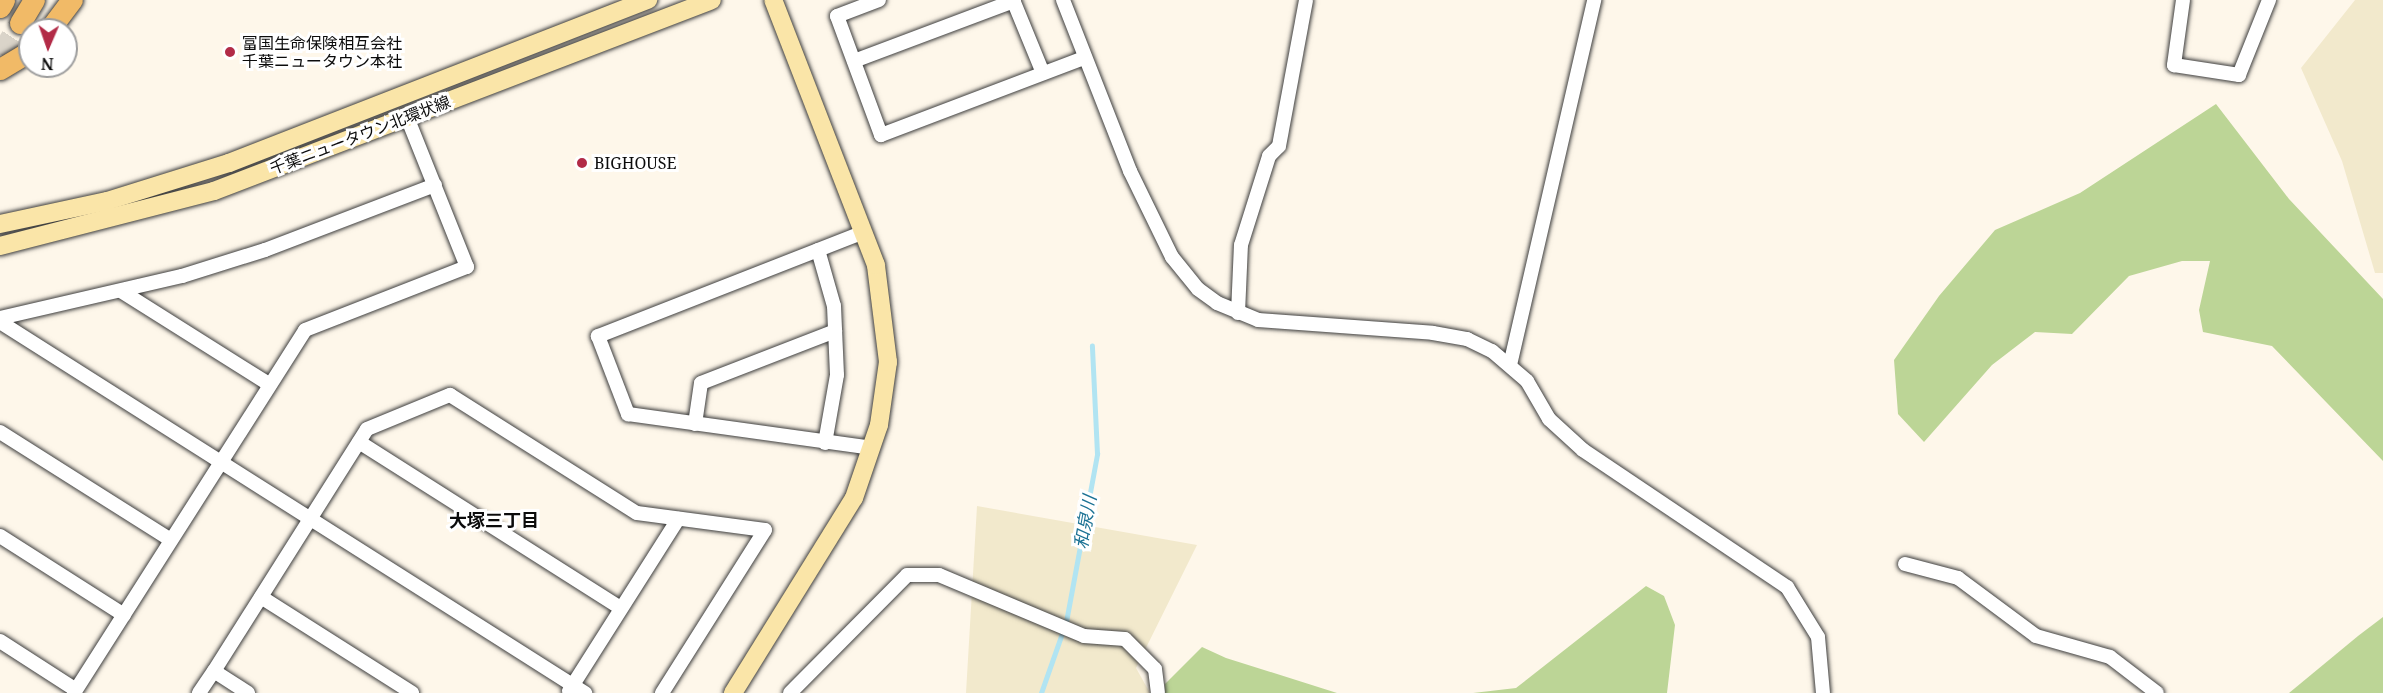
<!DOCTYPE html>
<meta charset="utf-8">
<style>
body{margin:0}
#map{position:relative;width:2383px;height:693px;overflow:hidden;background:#fef7ea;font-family:"Noto Serif","Noto Sans JP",serif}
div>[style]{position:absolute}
.farmland>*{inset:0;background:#f2e9cc}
.forest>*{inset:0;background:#bcd596}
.stream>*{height:4.5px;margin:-2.25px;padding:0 2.25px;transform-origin:2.25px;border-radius:2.25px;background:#b1e4f2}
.primary-tunnel>*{height:21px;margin-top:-10.5px;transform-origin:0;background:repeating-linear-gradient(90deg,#dad4c9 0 21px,transparent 0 31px)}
.roads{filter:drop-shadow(0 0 2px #3e3e3e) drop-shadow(0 0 2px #3e3e3e)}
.street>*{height:14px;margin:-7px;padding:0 7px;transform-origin:7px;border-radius:7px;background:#fff}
.secondary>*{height:18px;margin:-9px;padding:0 9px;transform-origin:9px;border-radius:9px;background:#fae5a8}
.primary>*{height:21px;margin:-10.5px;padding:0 10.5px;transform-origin:10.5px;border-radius:10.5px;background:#f1ba67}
.dots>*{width:16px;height:16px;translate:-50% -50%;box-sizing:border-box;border:3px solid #fff;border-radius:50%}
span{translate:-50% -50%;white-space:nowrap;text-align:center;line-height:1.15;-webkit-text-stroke:6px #fff;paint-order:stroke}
.poi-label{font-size:16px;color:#0b0b0b}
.left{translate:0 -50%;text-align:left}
.street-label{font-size:16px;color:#0b0b0b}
.neighbourhood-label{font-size:18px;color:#0b0b0b;font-weight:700}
.water-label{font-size:18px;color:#1c7294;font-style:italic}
.north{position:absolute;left:18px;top:18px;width:60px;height:60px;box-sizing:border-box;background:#fff;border:2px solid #9d9d9d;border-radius:50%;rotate:182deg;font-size:16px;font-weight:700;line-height:24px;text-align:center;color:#0b0b0b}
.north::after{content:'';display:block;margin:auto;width:21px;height:27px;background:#b22b47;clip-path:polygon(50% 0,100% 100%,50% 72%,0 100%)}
</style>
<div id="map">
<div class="farmland">
<i style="clip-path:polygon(2355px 0,2383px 0,2383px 273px,2375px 273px,2342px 161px,2301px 68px)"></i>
<i style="clip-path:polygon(977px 506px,1197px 545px,1136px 668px,1150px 693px,966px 693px)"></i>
</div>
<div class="forest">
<i style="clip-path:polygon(2216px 104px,2289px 199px,2383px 299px,2383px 461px,2272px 346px,2203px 332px,2199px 310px,2210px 261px,2182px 261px,2129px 276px,2072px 334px,2035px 332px,1992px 365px,1924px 442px,1898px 414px,1894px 360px,1939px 296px,1995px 230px,2080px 193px)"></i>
<i style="clip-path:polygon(1646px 586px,1664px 596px,1675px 625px,1667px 693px,1473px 693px,1516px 688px)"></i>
<i style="clip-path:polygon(2383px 617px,2383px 693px,2289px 693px,2358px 636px)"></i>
<i style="clip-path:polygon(1202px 647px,1226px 658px,1337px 693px,1165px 693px,1165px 684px)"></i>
</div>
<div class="stream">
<i style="left:1041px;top:693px;width:75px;rotate:-70.6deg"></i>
<i style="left:1066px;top:622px;width:171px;rotate:-79.5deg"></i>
<i style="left:1097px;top:454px;width:108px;rotate:-92.7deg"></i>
</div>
<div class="primary-tunnel">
<i style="left:0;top:54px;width:37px;rotate:-57deg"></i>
</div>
<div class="roads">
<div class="street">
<i style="left:879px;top:0;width:45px;rotate:159.1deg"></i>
<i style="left:837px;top:16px;width:127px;rotate:69.7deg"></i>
<i style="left:881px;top:135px;width:217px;rotate:-20.8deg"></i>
<i style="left:1013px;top:0;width:79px;rotate:67.7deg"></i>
<i style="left:1063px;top:0;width:184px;rotate:68.6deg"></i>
<i style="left:1130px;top:171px;width:96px;rotate:64deg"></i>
<i style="left:1172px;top:257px;width:41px;rotate:50.9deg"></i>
<i style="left:1198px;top:289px;width:24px;rotate:36deg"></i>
<i style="left:1217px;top:303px;width:44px;rotate:22.5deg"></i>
<i style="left:1258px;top:320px;width:175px;rotate:4.2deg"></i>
<i style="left:1433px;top:333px;width:35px;rotate:10deg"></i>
<i style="left:1467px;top:339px;width:28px;rotate:26deg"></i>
<i style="left:1492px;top:351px;width:46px;rotate:40.6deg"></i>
<i style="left:1527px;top:381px;width:44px;rotate:59.9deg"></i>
<i style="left:1549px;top:419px;width:46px;rotate:42.4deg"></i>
<i style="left:1583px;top:450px;width:246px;rotate:33.9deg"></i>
<i style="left:1787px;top:587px;width:59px;rotate:58.2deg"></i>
<i style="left:1818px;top:637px;width:56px;rotate:84.9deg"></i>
<i style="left:2183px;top:0;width:66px;rotate:97.9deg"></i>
<i style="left:2174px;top:65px;width:66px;rotate:8.7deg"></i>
<i style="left:2239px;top:75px;width:81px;rotate:-68.2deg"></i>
<i style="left:854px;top:61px;width:171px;rotate:-20.6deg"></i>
<i style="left:864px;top:232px;width:286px;rotate:158.6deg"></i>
<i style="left:598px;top:336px;width:84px;rotate:69deg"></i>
<i style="left:628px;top:414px;width:247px;rotate:7.9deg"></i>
<i style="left:818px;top:250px;width:58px;rotate:74.1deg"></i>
<i style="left:834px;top:306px;width:69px;rotate:87.5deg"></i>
<i style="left:837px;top:375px;width:69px;rotate:100deg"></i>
<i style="left:121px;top:291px;width:176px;rotate:32.2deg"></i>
<i style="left:1238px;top:313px;width:68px;rotate:-87.5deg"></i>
<i style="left:1241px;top:245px;width:93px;rotate:-72.5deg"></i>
<i style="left:1269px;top:156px;width:14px;rotate:-45deg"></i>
<i style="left:1279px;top:146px;width:148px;rotate:-79.5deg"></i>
<i style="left:0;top:318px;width:187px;rotate:-13deg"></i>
<i style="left:182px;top:276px;width:87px;rotate:-17.4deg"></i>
<i style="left:265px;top:250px;width:182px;rotate:-20.9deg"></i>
<i style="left:0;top:322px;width:693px;rotate:32.38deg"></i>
<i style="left:1510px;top:365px;width:375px;rotate:-77deg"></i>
<i style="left:695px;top:424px;width:41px;rotate:-81.7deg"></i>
<i style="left:701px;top:383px;width:144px;rotate:-21.2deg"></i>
<i style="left:0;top:432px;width:202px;rotate:32.3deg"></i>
<i style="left:359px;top:442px;width:310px;rotate:32.4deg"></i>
<i style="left:0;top:536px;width:147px;rotate:32.5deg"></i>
<i style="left:1905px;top:564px;width:55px;rotate:14.8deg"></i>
<i style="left:1958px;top:578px;width:97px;rotate:36.6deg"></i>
<i style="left:2036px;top:636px;width:77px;rotate:15.8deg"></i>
<i style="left:2110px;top:657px;width:59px;rotate:37.5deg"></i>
<i style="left:261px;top:597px;width:179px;rotate:32.4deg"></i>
<i style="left:0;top:641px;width:90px;rotate:32.8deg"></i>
<i style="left:569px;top:691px;width:204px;rotate:-57.6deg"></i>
<i style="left:74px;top:693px;width:430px;rotate:-57.5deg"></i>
<i style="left:305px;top:330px;width:174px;rotate:-21.3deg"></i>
<i style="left:467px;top:267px;width:162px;rotate:-111.8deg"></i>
<i style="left:199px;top:693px;width:27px;rotate:-56deg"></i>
<i style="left:248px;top:693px;width:40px;rotate:-147.1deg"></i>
<i style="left:214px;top:671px;width:286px;rotate:-57.7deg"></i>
<i style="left:367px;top:429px;width:90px;rotate:-22.3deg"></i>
<i style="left:450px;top:395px;width:221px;rotate:32.3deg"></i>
<i style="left:637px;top:513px;width:129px;rotate:7.6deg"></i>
<i style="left:765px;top:530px;width:193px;rotate:122.3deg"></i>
<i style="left:790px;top:693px;width:166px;rotate:-45.2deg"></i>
<i style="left:907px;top:575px;width:32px"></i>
<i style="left:939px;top:575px;width:157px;rotate:22.8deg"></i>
<i style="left:1084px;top:636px;width:41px;rotate:4.2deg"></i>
<i style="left:1125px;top:639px;width:42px;rotate:45deg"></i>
<i style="left:1155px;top:669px;width:24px;rotate:83deg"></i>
</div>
<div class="secondary">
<i style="left:0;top:224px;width:109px;rotate:-12.1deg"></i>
<i style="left:107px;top:201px;width:128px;rotate:-17.3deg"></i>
<i style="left:229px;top:163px;width:450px;rotate:-21.3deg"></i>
<i style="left:0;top:246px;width:221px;rotate:-14.4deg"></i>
<i style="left:214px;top:191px;width:533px;rotate:-20.98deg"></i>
<i style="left:733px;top:693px;width:229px;rotate:-58.2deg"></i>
<i style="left:854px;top:498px;width:77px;rotate:-71.1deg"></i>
<i style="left:879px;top:425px;width:64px;rotate:-81.9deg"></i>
<i style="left:888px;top:362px;width:98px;rotate:-97.1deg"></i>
<i style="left:876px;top:265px;width:284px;rotate:-111.2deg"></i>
</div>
<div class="primary">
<i style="left:0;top:7px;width:8px;rotate:-60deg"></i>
<i style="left:20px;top:23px;width:27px;rotate:-59deg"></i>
<i style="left:49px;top:30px;width:38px;rotate:-53deg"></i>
<i style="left:0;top:69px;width:35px;rotate:-31deg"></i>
</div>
</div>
<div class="dots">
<i style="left:230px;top:52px;background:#b22b47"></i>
<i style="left:582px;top:163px;background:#b22b47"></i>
</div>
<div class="poi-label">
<span class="left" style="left:242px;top:52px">富国生命保険相互会社<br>千葉ニュータウン本社</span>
<span class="left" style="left:594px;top:163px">BIGHOUSE</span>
</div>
<div class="street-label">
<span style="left:360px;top:135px;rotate:-21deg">千葉ニュータウン北環状線</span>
</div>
<div class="neighbourhood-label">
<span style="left:494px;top:520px">大塚三丁目</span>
</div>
<div class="water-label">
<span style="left:1085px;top:522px;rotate:-80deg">和泉川</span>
</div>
<div class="north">N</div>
</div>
